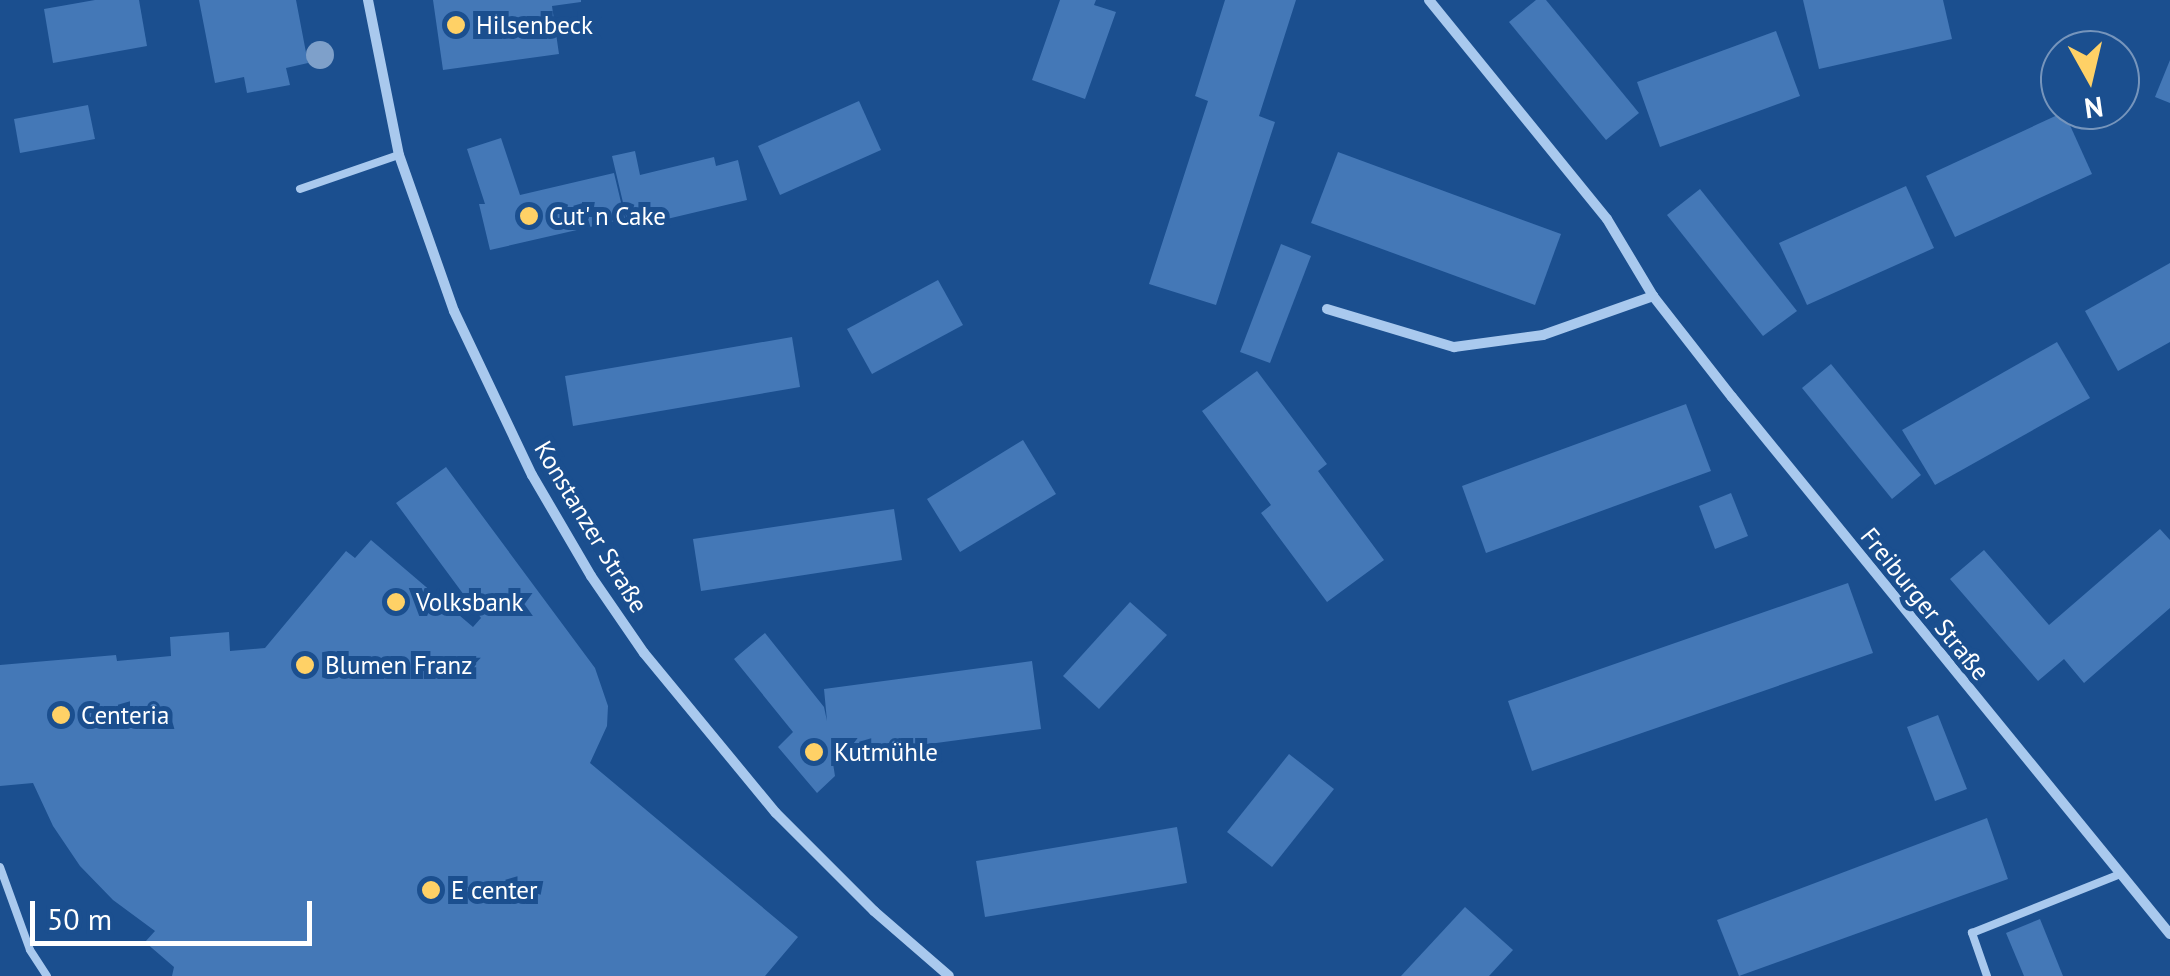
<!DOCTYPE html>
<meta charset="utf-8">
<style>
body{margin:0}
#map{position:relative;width:2170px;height:976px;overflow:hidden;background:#1b4f8f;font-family:"PT Sans",sans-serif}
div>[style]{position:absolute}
.building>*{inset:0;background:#4478b7}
.lane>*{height:8px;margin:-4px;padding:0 4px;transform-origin:4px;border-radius:4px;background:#a9c9ee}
.street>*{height:10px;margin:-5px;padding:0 5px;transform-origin:5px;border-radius:5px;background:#a9c9ee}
.trees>*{width:28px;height:28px;margin:-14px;border-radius:50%;background:#7ea0ca}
.dots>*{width:28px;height:28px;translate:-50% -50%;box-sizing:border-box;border:5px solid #1b4f8f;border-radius:50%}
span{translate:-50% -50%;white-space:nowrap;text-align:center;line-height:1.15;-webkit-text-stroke:10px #1b4f8f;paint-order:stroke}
.poi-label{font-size:25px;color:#fff}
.left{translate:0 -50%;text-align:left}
.street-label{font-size:25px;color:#fff}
.north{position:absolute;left:2040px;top:30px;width:100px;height:100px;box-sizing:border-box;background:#1b4f8f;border:2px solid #7695bc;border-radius:50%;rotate:172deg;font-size:28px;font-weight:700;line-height:40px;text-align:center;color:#fff}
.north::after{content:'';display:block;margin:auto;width:35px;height:45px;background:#ffd166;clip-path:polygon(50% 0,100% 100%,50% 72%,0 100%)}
.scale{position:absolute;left:30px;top:901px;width:282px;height:45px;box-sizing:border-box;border:5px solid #fff;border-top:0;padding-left:12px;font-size:30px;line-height:35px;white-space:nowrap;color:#fff;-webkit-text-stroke:8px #1b4f8f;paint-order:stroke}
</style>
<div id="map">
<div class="building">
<i style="clip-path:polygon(95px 0,139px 0,147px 46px,53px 63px,44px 9px)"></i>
<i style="clip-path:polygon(199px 0,296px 0,308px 63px,286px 68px,290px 85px,247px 93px,244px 77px,215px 83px)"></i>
<i style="clip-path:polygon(433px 0,581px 0,581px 2px,552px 6px,559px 54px,443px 70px)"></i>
<i style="clip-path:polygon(1060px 0,1096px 0,1094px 5px,1116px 12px,1085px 99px,1032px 80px)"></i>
<i style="clip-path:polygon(1225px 0,1296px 0,1259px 116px,1275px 122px,1216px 305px,1149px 284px,1208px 101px,1195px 96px)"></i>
<i style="clip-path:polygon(1536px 0,1546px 0,1639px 113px,1606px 140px,1509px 22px)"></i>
<i style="clip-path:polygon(1803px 0,1943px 0,1952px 39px,1819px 69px)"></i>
<i style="clip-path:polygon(1776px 31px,1800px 96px,1660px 147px,1637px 82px)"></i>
<i style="clip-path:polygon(2170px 60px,2170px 103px,2155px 97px)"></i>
<i style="clip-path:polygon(859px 101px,881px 150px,780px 195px,758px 146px)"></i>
<i style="clip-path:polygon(88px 105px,95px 139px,20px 153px,14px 119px)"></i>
<i style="clip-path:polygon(2064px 112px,2092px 174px,1955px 237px,1926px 176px)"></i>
<i style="clip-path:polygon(501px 138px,520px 195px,614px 173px,625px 219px,490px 250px,479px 204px,485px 204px,467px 149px)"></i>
<i style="clip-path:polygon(635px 151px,640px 175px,714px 157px,716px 166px,738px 160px,747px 200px,629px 228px,612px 156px)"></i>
<i style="clip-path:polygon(1338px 152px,1561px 234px,1535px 305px,1311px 223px)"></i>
<i style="clip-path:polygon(1906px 186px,1934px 248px,1807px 305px,1779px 243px)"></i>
<i style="clip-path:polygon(1700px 189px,1797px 311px,1763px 336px,1667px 215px)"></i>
<i style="clip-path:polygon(1281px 244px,1311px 256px,1270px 363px,1240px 352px)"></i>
<i style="clip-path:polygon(2170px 263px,2170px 342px,2118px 371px,2085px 311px)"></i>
<i style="clip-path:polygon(938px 280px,963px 325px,872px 374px,847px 329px)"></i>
<i style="clip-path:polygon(792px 337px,800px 387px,573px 426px,565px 376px)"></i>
<i style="clip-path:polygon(2057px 342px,2090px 398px,1935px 485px,1902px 430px)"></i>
<i style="clip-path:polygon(1831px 364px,1921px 475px,1892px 499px,1802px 388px)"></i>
<i style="clip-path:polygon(1257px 371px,1327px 464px,1318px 471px,1384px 560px,1327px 602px,1261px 513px,1271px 505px,1202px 411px)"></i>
<i style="clip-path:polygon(1686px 404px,1711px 471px,1486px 553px,1462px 486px)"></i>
<i style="clip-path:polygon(1023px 440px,1056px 494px,960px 552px,927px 499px)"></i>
<i style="clip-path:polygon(446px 467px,595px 668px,608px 706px,607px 726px,590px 763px,798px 937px,765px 976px,172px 976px,174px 967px,145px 942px,155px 931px,113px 900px,80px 866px,53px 826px,33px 783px,0 786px,0 665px,116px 655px,117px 661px,171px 656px,170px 637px,229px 632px,230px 651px,265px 648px,346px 551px,355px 558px,371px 540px,473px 627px,481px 618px,396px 503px)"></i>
<i style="clip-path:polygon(1731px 493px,1748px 536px,1715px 549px,1699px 506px)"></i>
<i style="clip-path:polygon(894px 509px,902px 560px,701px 591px,693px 539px)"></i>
<i style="clip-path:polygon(2160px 529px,2170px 540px,2170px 608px,2084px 683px,2064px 659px,2038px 681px,1950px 579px,1984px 550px,2049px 625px)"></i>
<i style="clip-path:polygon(1848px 583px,1873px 653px,1532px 771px,1508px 701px)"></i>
<i style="clip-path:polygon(1130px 602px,1167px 635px,1099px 709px,1063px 676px)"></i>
<i style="clip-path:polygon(765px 633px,824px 707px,827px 721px,824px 689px,1032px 661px,1041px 729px,832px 757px,835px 776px,817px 793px,778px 747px,793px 732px,734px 659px)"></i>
<i style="clip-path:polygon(1938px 715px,1967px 789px,1935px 801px,1907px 727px)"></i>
<i style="clip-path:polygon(1289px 754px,1334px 789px,1272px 867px,1227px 832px)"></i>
<i style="clip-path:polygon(1987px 818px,2008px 879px,1739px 976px,1717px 920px)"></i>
<i style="clip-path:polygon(1177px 827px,1187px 883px,985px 917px,976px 861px)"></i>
<i style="clip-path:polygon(1465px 907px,1513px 950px,1489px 976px,1401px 976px)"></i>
<i style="clip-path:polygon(2040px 919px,2063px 976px,2024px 976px,2006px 933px)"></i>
</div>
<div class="lane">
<i style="left:300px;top:189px;width:105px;rotate:-19deg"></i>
<i style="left:0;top:867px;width:88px;rotate:70.1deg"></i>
<i style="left:30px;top:950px;width:31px;rotate:57deg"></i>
<i style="left:1987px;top:976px;width:46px;rotate:-109.2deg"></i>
<i style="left:1972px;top:933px;width:159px;rotate:-21.7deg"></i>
</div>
<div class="street">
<i style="left:368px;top:0;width:158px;rotate:78.7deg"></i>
<i style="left:399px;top:155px;width:165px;rotate:70.6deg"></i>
<i style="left:454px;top:311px;width:182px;rotate:64.6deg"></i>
<i style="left:532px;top:475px;width:117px;rotate:59.7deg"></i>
<i style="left:591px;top:576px;width:93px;rotate:55.5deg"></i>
<i style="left:644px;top:653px;width:207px;rotate:50.5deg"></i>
<i style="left:776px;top:813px;width:139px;rotate:45deg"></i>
<i style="left:874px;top:911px;width:99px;rotate:40.9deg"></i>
<i style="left:1429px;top:0;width:282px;rotate:50.9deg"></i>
<i style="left:1607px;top:219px;width:90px;rotate:59.1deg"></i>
<i style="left:1653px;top:296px;width:128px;rotate:52deg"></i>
<i style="left:1732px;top:397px;width:693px;rotate:50.8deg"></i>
<i style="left:1327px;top:309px;width:133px;rotate:16.7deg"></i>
<i style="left:1454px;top:347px;width:90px;rotate:-7.7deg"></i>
<i style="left:1543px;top:335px;width:117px;rotate:-19.5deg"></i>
</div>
<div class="trees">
<i style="left:320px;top:55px"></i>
</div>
<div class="dots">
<i style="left:456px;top:25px;background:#ffd166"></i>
<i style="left:529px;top:216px;background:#ffd166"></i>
<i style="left:396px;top:602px;background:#ffd166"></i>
<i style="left:305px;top:665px;background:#ffd166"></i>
<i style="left:61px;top:715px;background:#ffd166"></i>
<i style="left:814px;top:752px;background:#ffd166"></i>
<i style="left:431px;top:890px;background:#ffd166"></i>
</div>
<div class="poi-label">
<span class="left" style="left:476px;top:25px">Hilsenbeck</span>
<span class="left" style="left:549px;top:216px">Cut' n Cake</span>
<span class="left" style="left:416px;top:602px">Volksbank</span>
<span class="left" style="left:325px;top:665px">Blumen Franz</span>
<span class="left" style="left:81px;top:715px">Centeria</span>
<span class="left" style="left:834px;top:752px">Kutmühle</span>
<span class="left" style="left:451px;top:890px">E center</span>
</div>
<div class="street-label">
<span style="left:591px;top:527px;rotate:59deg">Konstanzer Straße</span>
<span style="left:1925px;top:604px;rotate:51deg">Freiburger Straße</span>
</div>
<div class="north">N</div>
<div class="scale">50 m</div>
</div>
